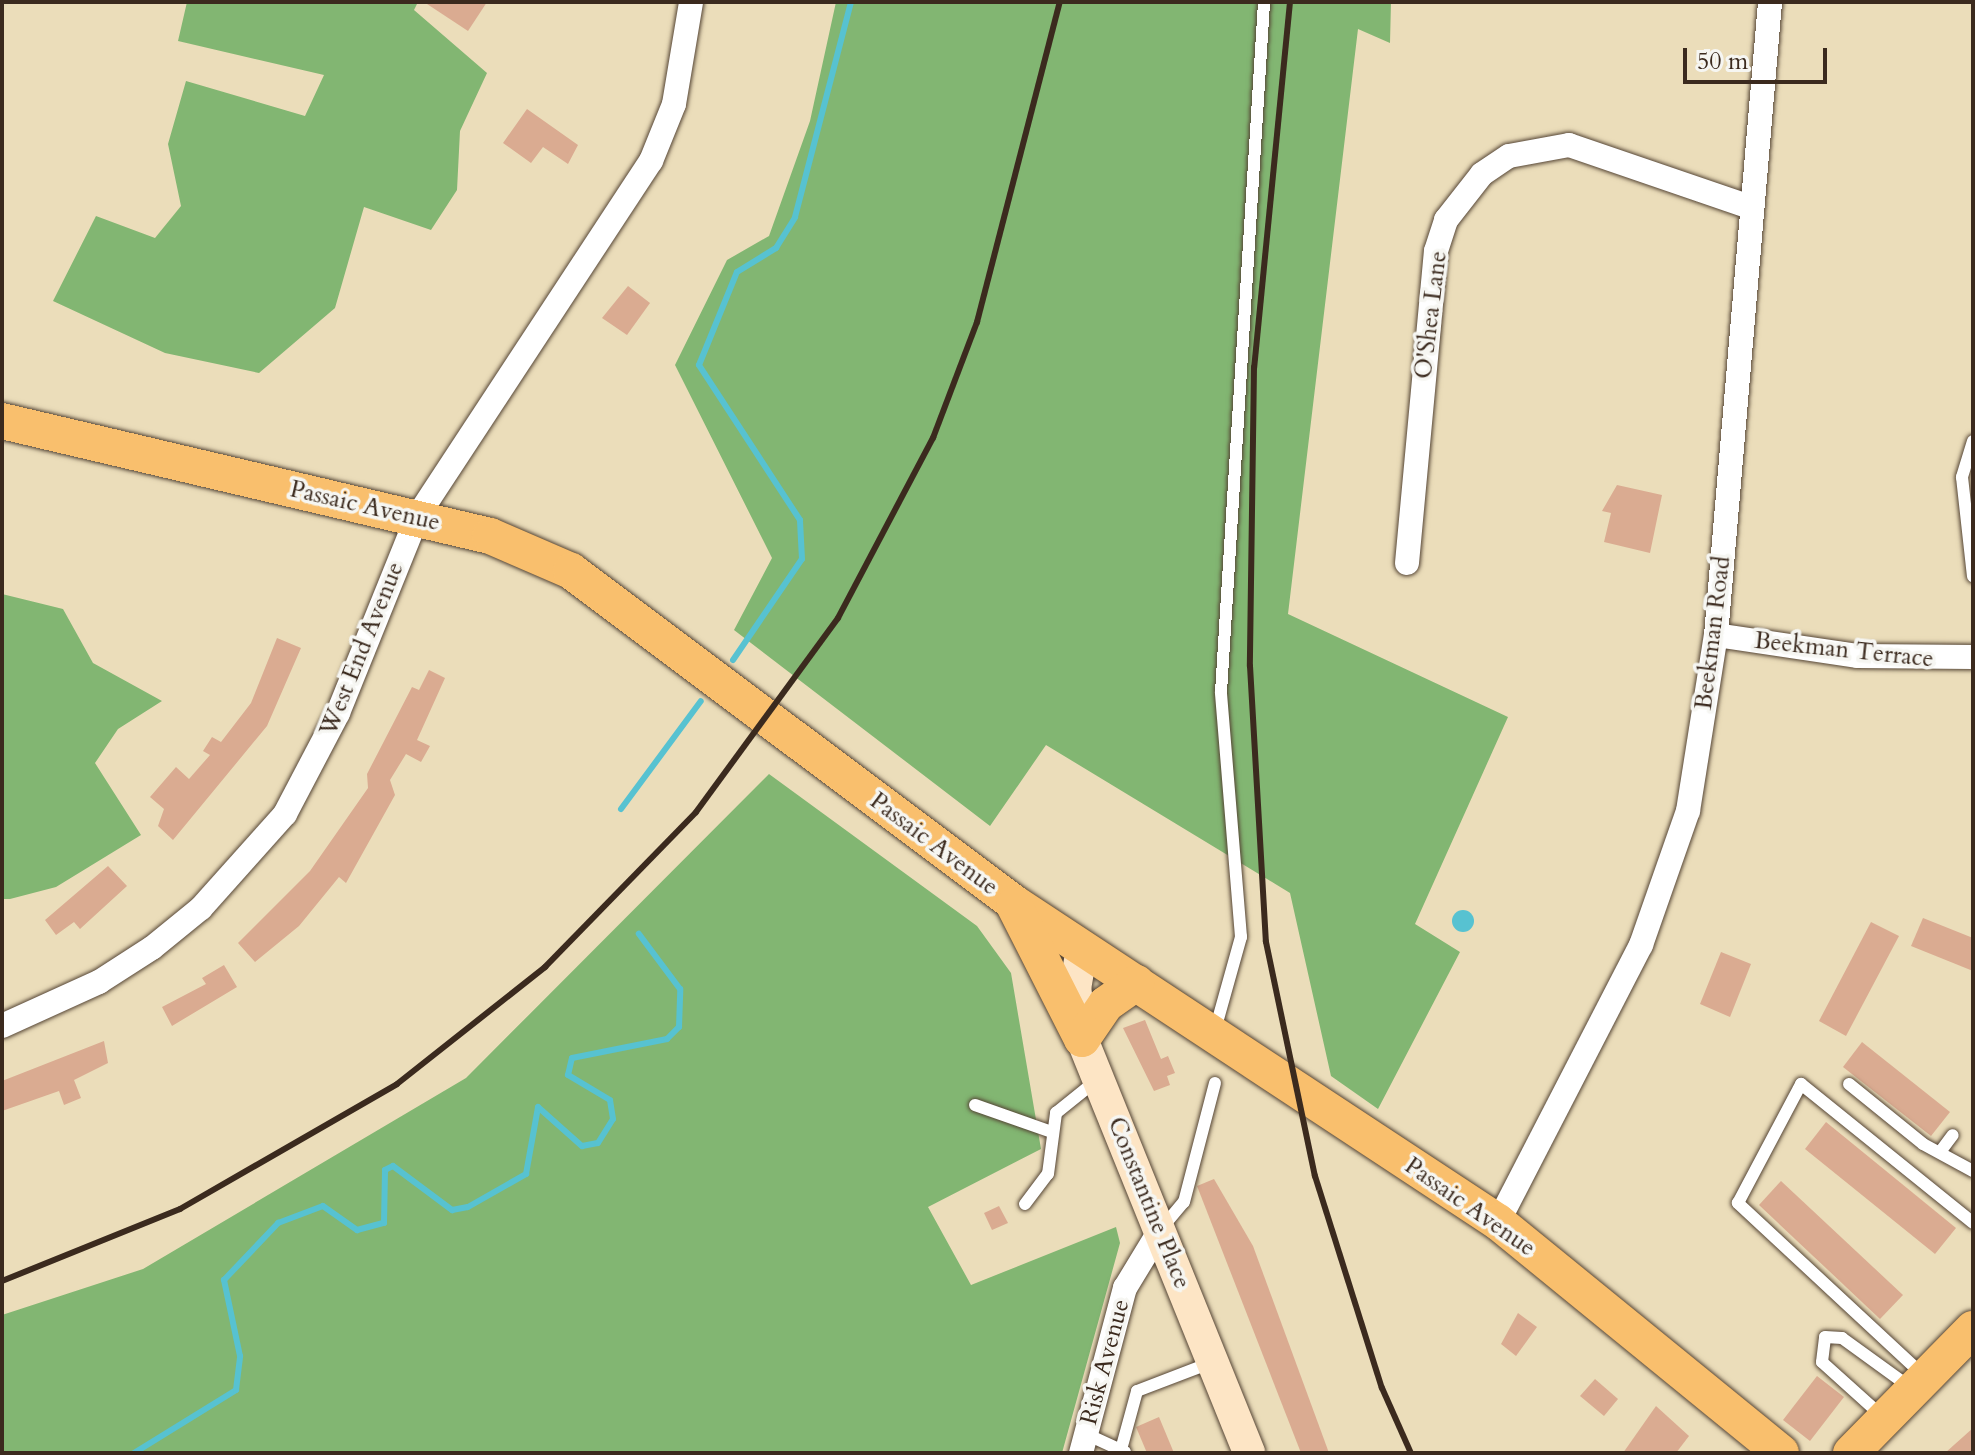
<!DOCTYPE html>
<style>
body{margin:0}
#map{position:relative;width:1975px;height:1455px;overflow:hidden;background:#ebddba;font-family:Cardo,serif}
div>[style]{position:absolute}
.forest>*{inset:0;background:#82b672}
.water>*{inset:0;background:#57c2d1}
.round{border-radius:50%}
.stream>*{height:6px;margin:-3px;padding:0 3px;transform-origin:3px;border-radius:3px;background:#57c2d1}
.building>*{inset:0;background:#daab91}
.roads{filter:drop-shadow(0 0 2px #554535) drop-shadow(0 0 2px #554535)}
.lane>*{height:12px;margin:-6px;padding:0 6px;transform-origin:6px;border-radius:6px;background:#fff}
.street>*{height:24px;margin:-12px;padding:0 12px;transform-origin:12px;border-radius:12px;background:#fff}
.secondary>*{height:32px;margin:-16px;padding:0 16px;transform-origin:16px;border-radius:16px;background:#fde5c5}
.primary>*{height:36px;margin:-18px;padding:0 18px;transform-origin:18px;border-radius:18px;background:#f9bf6d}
.rail>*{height:6px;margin:-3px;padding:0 3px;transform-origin:3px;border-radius:3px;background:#3b2a1e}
span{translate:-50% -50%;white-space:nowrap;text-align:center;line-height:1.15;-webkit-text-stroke:7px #f6f6f2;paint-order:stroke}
.street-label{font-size:24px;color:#3b2a1e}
.frame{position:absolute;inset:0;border:4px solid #3b2a1e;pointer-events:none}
.scale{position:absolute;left:1683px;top:48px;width:144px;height:36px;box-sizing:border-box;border:4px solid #3b2a1e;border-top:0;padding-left:10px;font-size:24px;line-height:28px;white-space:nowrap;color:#3b2a1e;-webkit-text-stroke:6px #f6f6f2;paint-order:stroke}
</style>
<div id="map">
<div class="forest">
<i style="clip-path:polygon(187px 2px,418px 2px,414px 10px,487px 73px,460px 131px,457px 190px,431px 230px,364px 207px,335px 308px,259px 373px,165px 353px,53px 301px,96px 216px,155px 238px,181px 206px,168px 144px,186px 81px,305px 116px,324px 75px,178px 41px)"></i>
<i style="clip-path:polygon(836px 2px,1391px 2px,1390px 43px,1358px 29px,1288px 614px,1508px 717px,1415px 924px,1460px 952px,1378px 1109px,1331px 1076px,1290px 893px,1046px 745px,990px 826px,734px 630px,772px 558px,675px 365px,727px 260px,769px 236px,810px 121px)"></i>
<i style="clip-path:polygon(2px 594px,63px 609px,93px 663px,162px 701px,118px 729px,95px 763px,141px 835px,56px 887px,10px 899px,2px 899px)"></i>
<i style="clip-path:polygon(769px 774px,977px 926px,1011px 973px,1041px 1149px,928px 1207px,971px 1285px,1116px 1227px,1120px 1243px,1062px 1453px,2px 1453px,2px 1315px,143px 1269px,466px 1078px)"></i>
</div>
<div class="water">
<i class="round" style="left:1452px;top:910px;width:22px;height:22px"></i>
</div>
<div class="stream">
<i style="left:733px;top:660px;width:122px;rotate:-55.7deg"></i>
<i style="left:802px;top:559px;width:39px;rotate:-93deg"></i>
<i style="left:800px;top:520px;width:185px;rotate:-123.1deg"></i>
<i style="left:699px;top:365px;width:100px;rotate:-67.8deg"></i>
<i style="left:737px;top:272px;width:46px;rotate:-31.6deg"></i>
<i style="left:776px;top:248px;width:36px;rotate:-58deg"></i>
<i style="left:795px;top:217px;width:222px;rotate:-75.4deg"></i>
<i style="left:621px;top:809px;width:134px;rotate:-53.5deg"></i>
<i style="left:134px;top:1453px;width:120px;rotate:-31.7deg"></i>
<i style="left:236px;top:1390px;width:34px;rotate:-83deg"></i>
<i style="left:240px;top:1356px;width:78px;rotate:-101.9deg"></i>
<i style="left:224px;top:1280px;width:79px;rotate:-46.5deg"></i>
<i style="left:278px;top:1223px;width:48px;rotate:-20.7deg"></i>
<i style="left:323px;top:1206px;width:42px;rotate:35.2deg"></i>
<i style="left:357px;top:1230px;width:28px;rotate:-15deg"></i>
<i style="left:384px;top:1223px;width:53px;rotate:-88.9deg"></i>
<i style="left:385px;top:1170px;width:9px;rotate:-27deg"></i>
<i style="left:393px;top:1166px;width:74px;rotate:36.7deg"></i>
<i style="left:452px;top:1210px;width:16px;rotate:-11deg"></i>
<i style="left:468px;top:1207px;width:67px;rotate:-29.6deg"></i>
<i style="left:526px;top:1174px;width:68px;rotate:-79.8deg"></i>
<i style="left:538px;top:1107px;width:59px;rotate:41.6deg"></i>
<i style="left:582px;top:1146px;width:16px;rotate:-11deg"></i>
<i style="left:598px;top:1143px;width:28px;rotate:-58deg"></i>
<i style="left:613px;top:1119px;width:19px;rotate:-99deg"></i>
<i style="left:610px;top:1100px;width:49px;rotate:-149.2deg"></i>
<i style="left:568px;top:1075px;width:17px;rotate:-77deg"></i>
<i style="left:572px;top:1058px;width:97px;rotate:-11.3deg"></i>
<i style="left:667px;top:1039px;width:17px;rotate:-45deg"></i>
<i style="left:679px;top:1027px;width:38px;rotate:-88deg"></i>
<i style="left:680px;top:989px;width:69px;rotate:-126.7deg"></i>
</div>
<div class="building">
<i style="clip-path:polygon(424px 2px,487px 2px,468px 31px)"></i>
<i style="clip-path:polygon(527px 109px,578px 145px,568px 164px,543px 147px,531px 163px,503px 143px)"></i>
<i style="clip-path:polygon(628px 286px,650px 303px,627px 335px,602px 318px)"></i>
<i style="clip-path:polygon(1617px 485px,1662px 495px,1650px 553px,1604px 542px,1611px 513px,1602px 511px)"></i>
<i style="clip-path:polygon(277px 638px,301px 648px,267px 726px,173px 840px,158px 826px,164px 809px,150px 797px,176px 767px,189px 779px,210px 755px,203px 751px,212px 737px,221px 742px,251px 703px)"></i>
<i style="clip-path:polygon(429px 670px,445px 678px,417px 740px,430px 746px,421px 762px,406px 754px,390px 780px,395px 795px,346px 883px,339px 877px,299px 926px,255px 962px,238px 943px,310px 871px,368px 788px,367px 774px,412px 687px,419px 690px)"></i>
<i style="clip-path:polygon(108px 866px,127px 886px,80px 929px,74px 922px,56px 935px,45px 920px)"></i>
<i style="clip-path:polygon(1923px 918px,1973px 938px,1973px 971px,1911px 946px)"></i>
<i style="clip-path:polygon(1871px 922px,1899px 936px,1846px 1036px,1819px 1021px)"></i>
<i style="clip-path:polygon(1721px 952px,1751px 964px,1730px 1017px,1700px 1004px)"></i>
<i style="clip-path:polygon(224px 965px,237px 987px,172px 1026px,162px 1007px,206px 984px,202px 978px)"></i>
<i style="clip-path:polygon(1145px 1020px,1161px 1059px,1168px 1056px,1175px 1073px,1167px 1076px,1170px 1085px,1154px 1091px,1123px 1028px)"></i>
<i style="clip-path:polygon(104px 1041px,108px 1063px,74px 1080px,81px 1098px,64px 1105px,59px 1091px,2px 1111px,2px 1081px)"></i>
<i style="clip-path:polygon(1862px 1042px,1950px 1112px,1931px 1136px,1843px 1067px)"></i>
<i style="clip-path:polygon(1826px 1122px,1956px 1228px,1935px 1254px,1805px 1149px)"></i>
<i style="clip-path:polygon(1214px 1179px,1253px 1246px,1329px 1453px,1301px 1453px,1197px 1186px)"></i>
<i style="clip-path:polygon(1781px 1181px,1903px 1295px,1880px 1319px,1759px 1205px)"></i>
<i style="clip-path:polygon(999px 1206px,1008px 1223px,992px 1230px,984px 1213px)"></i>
<i style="clip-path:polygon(1518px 1313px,1537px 1327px,1516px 1356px,1501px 1344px)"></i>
<i style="clip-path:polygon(1817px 1376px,1844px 1397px,1810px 1441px,1783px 1420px)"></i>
<i style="clip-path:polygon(1595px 1379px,1618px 1399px,1604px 1416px,1580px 1396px)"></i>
<i style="clip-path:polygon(1656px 1406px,1689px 1436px,1676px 1453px,1623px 1453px)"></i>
<i style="clip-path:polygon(1159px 1417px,1174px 1453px,1147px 1453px,1136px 1427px)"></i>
<i style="clip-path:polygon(1973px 1428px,1973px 1453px,1945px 1453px)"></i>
</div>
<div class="roads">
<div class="lane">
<i style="left:1973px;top:441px;width:38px;rotate:107deg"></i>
<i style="left:1962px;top:477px;width:100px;rotate:83.7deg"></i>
<i style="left:1215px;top:1030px;width:97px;rotate:-74.4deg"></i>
<i style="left:1241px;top:937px;width:246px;rotate:-94.7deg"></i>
<i style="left:1221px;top:692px;width:691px;rotate:-86.43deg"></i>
<i style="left:1849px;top:1084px;width:95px;rotate:39deg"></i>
<i style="left:1923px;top:1144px;width:57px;rotate:28.4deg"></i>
<i style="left:975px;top:1105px;width:78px;rotate:19.4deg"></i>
<i style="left:1940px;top:1152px;width:21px;rotate:-53deg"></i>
<i style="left:1025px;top:1204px;width:38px;rotate:-53deg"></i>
<i style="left:1048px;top:1174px;width:62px;rotate:-82.5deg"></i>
<i style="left:1056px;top:1113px;width:53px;rotate:-38.8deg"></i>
<i style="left:1161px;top:1229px;width:35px;rotate:-50deg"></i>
<i style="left:1184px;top:1202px;width:123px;rotate:-75.4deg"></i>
<i style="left:1923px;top:1375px;width:253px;rotate:-137.1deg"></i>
<i style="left:1738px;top:1203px;width:135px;rotate:-62.1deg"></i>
<i style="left:1801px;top:1084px;width:221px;rotate:38.9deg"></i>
<i style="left:1883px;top:1417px;width:82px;rotate:-138deg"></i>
<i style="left:1822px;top:1362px;width:25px;rotate:-83deg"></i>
<i style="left:1825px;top:1337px;width:17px;rotate:3deg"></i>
<i style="left:1842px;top:1338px;width:85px;rotate:35.9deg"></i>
<i style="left:1086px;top:1434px;width:43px;rotate:24.8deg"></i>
<i style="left:1122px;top:1446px;width:57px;rotate:-74.7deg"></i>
<i style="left:1137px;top:1391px;width:78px;rotate:-21deg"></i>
</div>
<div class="street">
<i style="left:1407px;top:563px;width:313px;rotate:-84.7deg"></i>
<i style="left:1436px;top:251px;width:33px;rotate:-72deg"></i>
<i style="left:1446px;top:220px;width:58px;rotate:-52deg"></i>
<i style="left:1482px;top:174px;width:32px;rotate:-34deg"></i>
<i style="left:1509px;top:156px;width:61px;rotate:-10.4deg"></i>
<i style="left:1569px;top:145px;width:191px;rotate:18.9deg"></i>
<i style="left:1716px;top:635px;width:144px;rotate:8.4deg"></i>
<i style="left:1858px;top:656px;width:115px;rotate:0.5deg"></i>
<i style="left:2px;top:1026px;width:107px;rotate:-24.4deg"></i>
<i style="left:99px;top:982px;width:63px;rotate:-32.7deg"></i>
<i style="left:152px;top:948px;width:63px;rotate:-39.2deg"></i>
<i style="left:201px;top:908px;width:126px;rotate:-48.2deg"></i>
<i style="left:285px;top:814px;width:114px;rotate:-62.3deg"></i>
<i style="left:338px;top:713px;width:211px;rotate:-68deg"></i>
<i style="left:417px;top:517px;width:426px;rotate:-56.7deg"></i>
<i style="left:651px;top:161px;width:61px;rotate:-68deg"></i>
<i style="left:674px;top:104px;width:103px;rotate:-80.5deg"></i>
<i style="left:1498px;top:1222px;width:312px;rotate:-62.7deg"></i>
<i style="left:1641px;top:945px;width:142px;rotate:-70.7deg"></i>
<i style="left:1688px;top:811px;width:178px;rotate:-81deg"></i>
<i style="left:1716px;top:635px;width:635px;rotate:-85.12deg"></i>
<i style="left:1081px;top:1453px;width:171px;rotate:-75.1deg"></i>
<i style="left:1125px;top:1288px;width:66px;rotate:-58.7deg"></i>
</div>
<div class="secondary">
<i style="left:1082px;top:949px;width:39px;rotate:100deg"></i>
<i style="left:1075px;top:987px;width:52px;rotate:82.3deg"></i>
<i style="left:1082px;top:1039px;width:446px;rotate:68deg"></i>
</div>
<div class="primary">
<i style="left:2px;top:421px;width:501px;rotate:13.26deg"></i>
<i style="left:490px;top:536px;width:88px;rotate:23.4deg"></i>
<i style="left:571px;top:571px;width:554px;rotate:36.85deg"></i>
<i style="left:1014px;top:903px;width:580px;rotate:33.39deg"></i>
<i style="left:1498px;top:1222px;width:365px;rotate:39.2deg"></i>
<i style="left:1014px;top:905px;width:150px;rotate:63.1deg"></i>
<i style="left:1082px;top:1039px;width:42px;rotate:-55.6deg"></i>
<i style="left:1106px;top:1004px;width:37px;rotate:-35deg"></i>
<i style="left:1851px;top:1453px;width:174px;rotate:-45.5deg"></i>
</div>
</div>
<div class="rail">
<i style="left:1290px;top:2px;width:367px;rotate:95.6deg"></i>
<i style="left:1254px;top:367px;width:299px;rotate:90.8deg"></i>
<i style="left:1250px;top:666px;width:276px;rotate:86.7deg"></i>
<i style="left:1266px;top:942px;width:239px;rotate:78.2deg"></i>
<i style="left:1315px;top:1176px;width:222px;rotate:72.5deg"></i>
<i style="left:1382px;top:1388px;width:71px;rotate:66deg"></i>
<i style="left:2px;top:1281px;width:192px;rotate:-22deg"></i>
<i style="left:180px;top:1209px;width:250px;rotate:-29.9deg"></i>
<i style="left:397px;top:1084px;width:189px;rotate:-38.3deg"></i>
<i style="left:545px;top:967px;width:216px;rotate:-45.7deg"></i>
<i style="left:696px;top:812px;width:240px;rotate:-53.8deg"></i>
<i style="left:838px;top:618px;width:204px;rotate:-62.2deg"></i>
<i style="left:933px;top:438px;width:124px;rotate:-69.2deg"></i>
<i style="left:977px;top:322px;width:331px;rotate:-75.5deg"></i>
</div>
<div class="street-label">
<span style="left:1431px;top:315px;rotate:-83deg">O'Shea Lane</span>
<span style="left:365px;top:506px;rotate:13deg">Passaic Avenue</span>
<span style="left:1713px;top:633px;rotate:-83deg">Beekman Road</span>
<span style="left:362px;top:649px;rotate:-68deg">West End Avenue</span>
<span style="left:1844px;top:650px;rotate:6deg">Beekman Terrace</span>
<span style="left:934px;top:844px;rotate:37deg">Passaic Avenue</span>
<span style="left:1149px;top:1203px;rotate:68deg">Constantine Place</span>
<span style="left:1470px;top:1207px;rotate:35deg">Passaic Avenue</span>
<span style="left:1105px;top:1362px;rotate:-75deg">Risk Avenue</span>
</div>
<div class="frame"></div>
<div class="scale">50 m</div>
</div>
